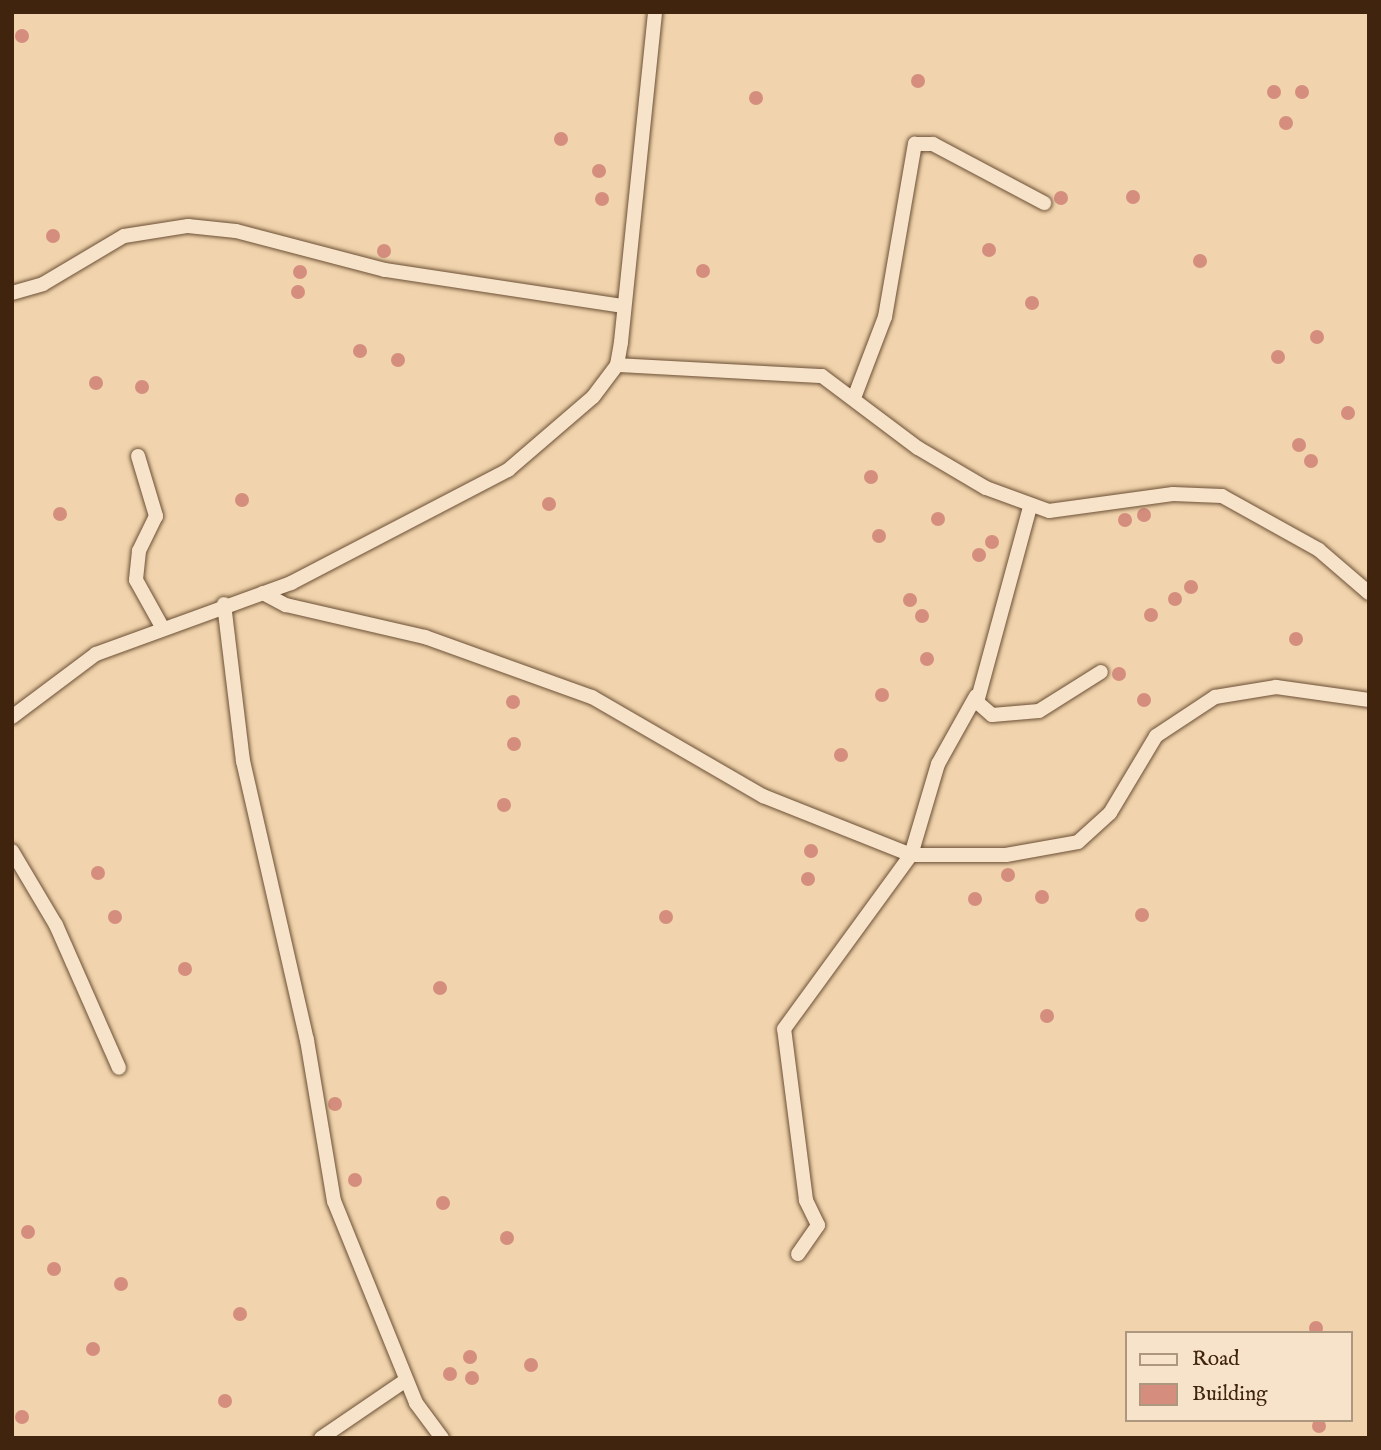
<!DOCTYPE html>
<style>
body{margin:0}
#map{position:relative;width:1381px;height:1450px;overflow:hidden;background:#f1d4ad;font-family:"IM FELL English",serif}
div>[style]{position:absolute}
.building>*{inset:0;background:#d58e7e}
.round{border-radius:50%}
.roads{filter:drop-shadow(0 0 2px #6c5035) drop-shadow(0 0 2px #6c5035)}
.minor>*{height:14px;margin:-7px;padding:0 7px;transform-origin:7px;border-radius:7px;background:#f6e3ca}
span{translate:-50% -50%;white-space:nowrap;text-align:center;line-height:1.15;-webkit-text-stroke:7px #f6e3ca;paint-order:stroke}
.frame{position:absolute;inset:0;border:14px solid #40240d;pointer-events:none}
.legend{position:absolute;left:1125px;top:1331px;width:228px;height:91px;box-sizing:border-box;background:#f6e3ca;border:2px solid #ad977e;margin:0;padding:9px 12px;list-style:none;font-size:21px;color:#40240d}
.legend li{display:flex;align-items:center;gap:14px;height:35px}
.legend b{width:35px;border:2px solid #ad977e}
</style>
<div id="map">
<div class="building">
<i class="round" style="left:15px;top:29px;width:14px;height:14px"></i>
<i class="round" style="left:911px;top:74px;width:14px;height:14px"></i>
<i class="round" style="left:1295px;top:85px;width:14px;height:14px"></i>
<i class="round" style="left:1267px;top:85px;width:14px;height:14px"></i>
<i class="round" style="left:749px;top:91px;width:14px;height:14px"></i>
<i class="round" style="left:1279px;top:116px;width:14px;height:14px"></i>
<i class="round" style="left:554px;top:132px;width:14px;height:14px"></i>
<i class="round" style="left:592px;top:164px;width:14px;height:14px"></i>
<i class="round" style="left:1126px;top:190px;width:14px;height:14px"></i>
<i class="round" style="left:1054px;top:191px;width:14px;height:14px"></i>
<i class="round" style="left:595px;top:192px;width:14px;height:14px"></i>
<i class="round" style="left:46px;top:229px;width:14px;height:14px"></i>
<i class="round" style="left:982px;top:243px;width:14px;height:14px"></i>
<i class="round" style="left:377px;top:244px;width:14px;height:14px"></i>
<i class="round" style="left:1193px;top:254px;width:14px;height:14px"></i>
<i class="round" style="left:696px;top:264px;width:14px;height:14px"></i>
<i class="round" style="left:293px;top:265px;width:14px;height:14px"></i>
<i class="round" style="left:291px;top:285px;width:14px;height:14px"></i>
<i class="round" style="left:1025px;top:296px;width:14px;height:14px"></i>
<i class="round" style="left:1310px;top:330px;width:14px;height:14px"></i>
<i class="round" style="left:353px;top:344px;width:14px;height:14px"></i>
<i class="round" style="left:1271px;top:350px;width:14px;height:14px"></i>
<i class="round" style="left:391px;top:353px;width:14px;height:14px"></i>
<i class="round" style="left:89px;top:376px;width:14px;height:14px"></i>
<i class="round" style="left:135px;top:380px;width:14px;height:14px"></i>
<i class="round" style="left:1341px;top:406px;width:14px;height:14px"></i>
<i class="round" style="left:1292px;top:438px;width:14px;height:14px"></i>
<i class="round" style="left:1304px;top:454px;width:14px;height:14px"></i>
<i class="round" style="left:864px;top:470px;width:14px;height:14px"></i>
<i class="round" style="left:235px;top:493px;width:14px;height:14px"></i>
<i class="round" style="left:542px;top:497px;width:14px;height:14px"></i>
<i class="round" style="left:53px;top:507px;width:14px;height:14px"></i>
<i class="round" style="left:1137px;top:508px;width:14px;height:14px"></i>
<i class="round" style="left:931px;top:512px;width:14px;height:14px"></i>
<i class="round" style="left:1118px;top:513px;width:14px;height:14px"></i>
<i class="round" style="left:872px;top:529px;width:14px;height:14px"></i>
<i class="round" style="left:985px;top:535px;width:14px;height:14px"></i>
<i class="round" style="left:972px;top:548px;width:14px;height:14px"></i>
<i class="round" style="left:1184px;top:580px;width:14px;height:14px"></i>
<i class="round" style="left:1168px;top:592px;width:14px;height:14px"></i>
<i class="round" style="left:903px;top:593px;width:14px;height:14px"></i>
<i class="round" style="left:1144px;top:608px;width:14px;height:14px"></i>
<i class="round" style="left:915px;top:609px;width:14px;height:14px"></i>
<i class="round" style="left:1289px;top:632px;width:14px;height:14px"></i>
<i class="round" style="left:920px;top:652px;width:14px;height:14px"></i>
<i class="round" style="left:1112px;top:667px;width:14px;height:14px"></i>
<i class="round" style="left:875px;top:688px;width:14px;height:14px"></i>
<i class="round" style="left:1137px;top:693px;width:14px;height:14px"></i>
<i class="round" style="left:506px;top:695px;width:14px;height:14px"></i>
<i class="round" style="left:507px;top:737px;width:14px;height:14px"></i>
<i class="round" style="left:834px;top:748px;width:14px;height:14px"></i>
<i class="round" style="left:497px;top:798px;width:14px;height:14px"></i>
<i class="round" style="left:804px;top:844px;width:14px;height:14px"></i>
<i class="round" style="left:91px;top:866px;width:14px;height:14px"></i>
<i class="round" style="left:1001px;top:868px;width:14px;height:14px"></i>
<i class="round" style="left:801px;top:872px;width:14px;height:14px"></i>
<i class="round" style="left:1035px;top:890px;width:14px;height:14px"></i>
<i class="round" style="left:968px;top:892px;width:14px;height:14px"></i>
<i class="round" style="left:1135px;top:908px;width:14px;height:14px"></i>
<i class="round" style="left:659px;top:910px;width:14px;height:14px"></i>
<i class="round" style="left:108px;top:910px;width:14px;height:14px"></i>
<i class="round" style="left:178px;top:962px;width:14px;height:14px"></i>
<i class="round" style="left:433px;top:981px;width:14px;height:14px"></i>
<i class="round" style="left:1040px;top:1009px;width:14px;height:14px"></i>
<i class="round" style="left:328px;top:1097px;width:14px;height:14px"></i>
<i class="round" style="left:348px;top:1173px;width:14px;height:14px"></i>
<i class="round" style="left:436px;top:1196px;width:14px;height:14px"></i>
<i class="round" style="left:21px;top:1225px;width:14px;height:14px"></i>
<i class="round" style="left:500px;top:1231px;width:14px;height:14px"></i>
<i class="round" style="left:47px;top:1262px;width:14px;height:14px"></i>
<i class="round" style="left:114px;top:1277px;width:14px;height:14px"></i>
<i class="round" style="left:233px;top:1307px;width:14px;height:14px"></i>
<i class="round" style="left:1309px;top:1321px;width:14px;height:14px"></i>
<i class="round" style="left:86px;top:1342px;width:14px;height:14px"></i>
<i class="round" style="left:463px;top:1350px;width:14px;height:14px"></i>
<i class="round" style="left:524px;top:1358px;width:14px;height:14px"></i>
<i class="round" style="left:443px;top:1367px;width:14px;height:14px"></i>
<i class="round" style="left:465px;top:1371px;width:14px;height:14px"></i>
<i class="round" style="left:218px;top:1394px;width:14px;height:14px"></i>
<i class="round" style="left:15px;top:1410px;width:14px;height:14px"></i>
<i class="round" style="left:1312px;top:1419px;width:14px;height:14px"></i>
</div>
<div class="roads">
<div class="minor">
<i style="left:12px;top:293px;width:32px;rotate:-16deg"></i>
<i style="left:43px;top:284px;width:94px;rotate:-30.7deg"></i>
<i style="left:124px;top:236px;width:65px;rotate:-8.9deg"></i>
<i style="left:188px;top:226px;width:48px;rotate:5.9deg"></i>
<i style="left:236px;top:231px;width:154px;rotate:14.7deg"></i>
<i style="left:385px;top:270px;width:241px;rotate:8.6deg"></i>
<i style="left:617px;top:365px;width:205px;rotate:3.1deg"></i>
<i style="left:822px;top:376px;width:120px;rotate:36.9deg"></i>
<i style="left:918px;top:448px;width:79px;rotate:30.5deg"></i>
<i style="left:986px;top:488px;width:67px;rotate:20.1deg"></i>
<i style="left:1049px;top:511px;width:125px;rotate:-7.8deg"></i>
<i style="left:1173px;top:494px;width:49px;rotate:2.3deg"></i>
<i style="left:1222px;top:496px;width:111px;rotate:29.1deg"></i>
<i style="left:1319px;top:550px;width:66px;rotate:40.7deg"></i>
<i style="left:854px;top:398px;width:87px;rotate:-69.1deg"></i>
<i style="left:885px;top:317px;width:176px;rotate:-80.2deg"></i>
<i style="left:915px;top:144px;width:18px"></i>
<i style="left:933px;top:144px;width:126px;rotate:28deg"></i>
<i style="left:138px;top:456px;width:63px;rotate:73.3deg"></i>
<i style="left:156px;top:516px;width:39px;rotate:116deg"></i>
<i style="left:139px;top:551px;width:29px;rotate:96deg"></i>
<i style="left:136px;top:580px;width:51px;rotate:60.9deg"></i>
<i style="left:1030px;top:507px;width:202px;rotate:105.2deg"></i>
<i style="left:977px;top:702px;width:20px;rotate:41deg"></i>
<i style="left:992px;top:715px;width:47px;rotate:-4.9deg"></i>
<i style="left:1039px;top:711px;width:73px;rotate:-32.2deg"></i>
<i style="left:263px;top:593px;width:26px;rotate:28deg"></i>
<i style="left:286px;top:605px;width:143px;rotate:13deg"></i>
<i style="left:425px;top:637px;width:177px;rotate:19.8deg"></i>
<i style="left:592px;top:697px;width:198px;rotate:30.1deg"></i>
<i style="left:763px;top:796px;width:159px;rotate:21.7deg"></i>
<i style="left:911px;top:855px;width:95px"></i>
<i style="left:1006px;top:855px;width:73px;rotate:-10.2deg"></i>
<i style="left:1078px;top:842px;width:43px;rotate:-42.2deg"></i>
<i style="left:1110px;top:813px;width:90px;rotate:-59.1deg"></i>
<i style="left:1156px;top:736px;width:71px;rotate:-33.5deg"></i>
<i style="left:1215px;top:697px;width:62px;rotate:-9.3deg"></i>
<i style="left:1276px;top:687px;width:94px;rotate:8deg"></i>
<i style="left:224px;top:604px;width:158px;rotate:83.1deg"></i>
<i style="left:243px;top:761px;width:286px;rotate:77.1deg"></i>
<i style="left:307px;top:1040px;width:163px;rotate:80.5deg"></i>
<i style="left:334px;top:1201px;width:218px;rotate:67.9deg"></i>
<i style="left:416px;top:1403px;width:44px;rotate:53.4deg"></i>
<i style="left:12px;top:717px;width:105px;rotate:-36.9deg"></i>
<i style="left:96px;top:654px;width:208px;rotate:-20deg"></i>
<i style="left:291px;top:583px;width:245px;rotate:-27.5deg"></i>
<i style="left:508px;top:470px;width:112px;rotate:-40.7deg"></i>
<i style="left:593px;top:397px;width:40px;rotate:-53deg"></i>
<i style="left:617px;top:365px;width:23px;rotate:-80deg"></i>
<i style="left:621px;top:342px;width:332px;rotate:-84.1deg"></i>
<i style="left:12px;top:851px;width:86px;rotate:59.3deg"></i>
<i style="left:56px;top:925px;width:156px;rotate:66.2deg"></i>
<i style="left:798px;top:1254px;width:35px;rotate:-55deg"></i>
<i style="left:818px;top:1225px;width:28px;rotate:-116deg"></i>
<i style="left:806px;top:1200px;width:172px;rotate:-97.3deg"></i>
<i style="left:784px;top:1029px;width:215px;rotate:-53.9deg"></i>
<i style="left:911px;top:855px;width:95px;rotate:-73.5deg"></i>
<i style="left:938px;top:764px;width:78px;rotate:-60.8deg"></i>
<i style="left:321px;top:1438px;width:103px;rotate:-34.3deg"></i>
</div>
</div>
<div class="frame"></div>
<ul class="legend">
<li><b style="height:9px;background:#f6e3ca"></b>Road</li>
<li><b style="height:19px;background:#d58e7e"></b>Building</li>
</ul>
</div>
